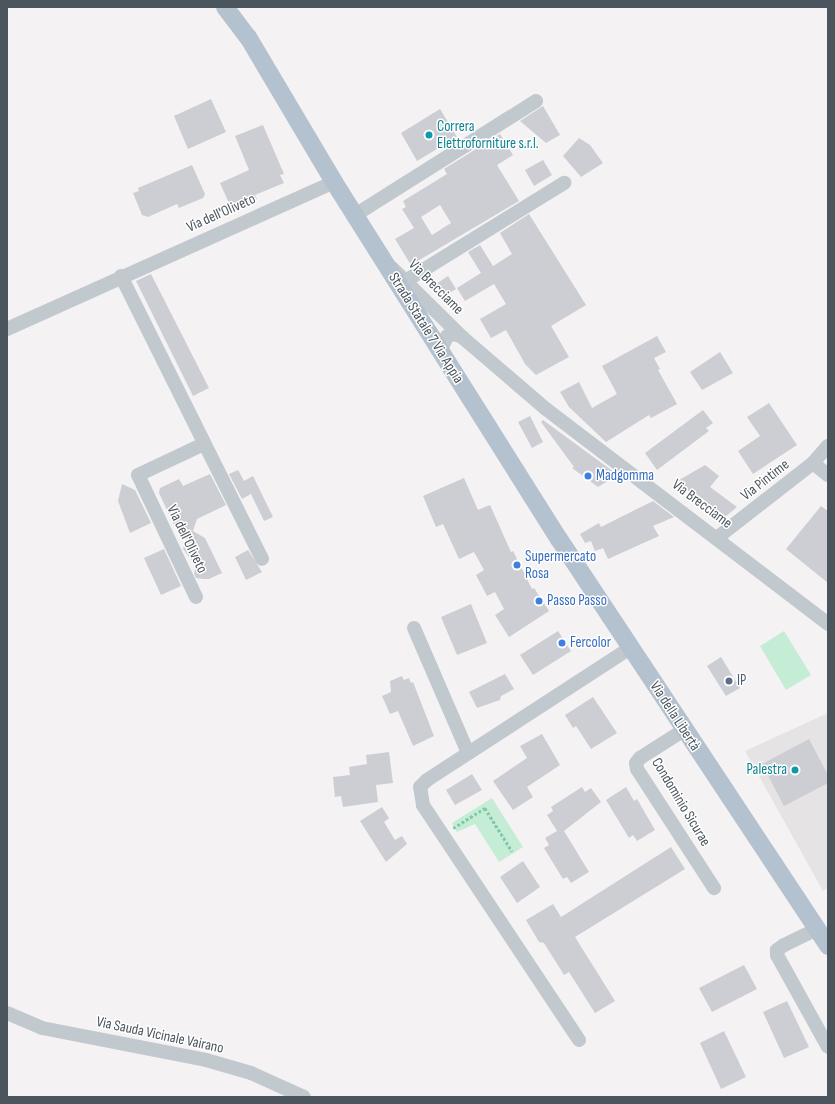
<!DOCTYPE html>
<meta charset="utf-8">
<style>
body{margin:0}
#map{position:relative;width:835px;height:1104px;overflow:hidden;background:#f4f2f2;font-family:"Sofia Sans Condensed",sans-serif}
div>[style]{position:absolute}
.education>*{inset:0;background:#e5e3e3}
.green>*{inset:0;background:#c5edd6}
.building>*{inset:0;background:#cdced4}
.path>*{height:2.5px;margin-top:-1.25px;transform-origin:0;background:repeating-linear-gradient(90deg,#7fc9a6 0 3px,transparent 0 5px)}
.minor>*{height:14px;margin:-7px;padding:0 7px;transform-origin:7px;border-radius:7px;background:#c1c9cf}
.major>*{height:18px;margin:-9px;padding:0 9px;transform-origin:9px;border-radius:9px;background:#b4c1ce}
.dots>*{width:11px;height:11px;translate:-50% -50%;box-sizing:border-box;border:2px solid #fff;border-radius:50%}
span{translate:-50% -50%;white-space:nowrap;text-align:center;line-height:1.15;-webkit-text-stroke:3px #fff;paint-order:stroke}
.culture-label{font-size:15px;color:#0d838f}
.left{translate:0 -50%;text-align:left}
.right{translate:-100% -50%;text-align:right}
.street-label{font-size:15px;color:#4b555e}
.shop-label{font-size:15px;color:#366cbe}
.service-label{font-size:15px;color:#4e5e75}
.frame{position:absolute;inset:0;border:8px solid #4b555e;pointer-events:none}
</style>
<div id="map">
<div class="education">
<i style="clip-path:polygon(828px 713px,828px 888px,823px 891px,745px 751px)"></i>
</div>
<div class="green">
<i style="clip-path:polygon(784px 631px,811px 675px,786px 690px,760px 646px)"></i>
<i style="clip-path:polygon(492px 798px,523px 847px,499px 862px,475px 824px,457px 832px,452px 823px)"></i>
</div>
<div class="building">
<i style="clip-path:polygon(211px 99px,226px 132px,188px 149px,174px 116px)"></i>
<i style="clip-path:polygon(543px 106px,560px 135px,546px 143px,520px 121px)"></i>
<i style="clip-path:polygon(440px 109px,457px 137px,417px 161px,401px 133px)"></i>
<i style="clip-path:polygon(263px 125px,284px 174px,280px 175px,284px 183px,255px 195px,257px 199px,232px 210px,220px 183px,249px 170px,235px 136px)"></i>
<i style="clip-path:polygon(evenodd,500px 134px,513px 155px,497px 165px,519px 201px,411px 265px,395px 239px,414px 228px,402px 209px,406px 207px,403px 201px,447px 174px,444px 169px,500px 134px,440px 205px,451px 223px,432px 235px,421px 217px,440px 205px)"></i>
<i style="clip-path:polygon(579px 138px,590px 145px,603px 163px,581px 177px,563px 156px)"></i>
<i style="clip-path:polygon(543px 160px,552px 175px,534px 186px,525px 170px)"></i>
<i style="clip-path:polygon(192px 165px,205px 194px,203px 198px,179px 208px,177px 204px,148px 217px,142px 215px,133px 193px,139px 191px,138px 188px)"></i>
<i style="clip-path:polygon(529px 214px,586px 305px,551px 326px,569px 357px,536px 375px,525px 364px,506px 330px,491px 338px,480px 319px,506px 304px,494px 284px,465px 301px,457px 288px,481px 273px,468px 252px,480px 245px,493px 266px,512px 254px,500px 233px)"></i>
<i style="clip-path:polygon(151px 274px,209px 388px,193px 396px,136px 281px)"></i>
<i style="clip-path:polygon(448px 276px,456px 289px,444px 296px,436px 284px)"></i>
<i style="clip-path:polygon(657px 336px,666px 352px,654px 358px,660px 369px,658px 370px,677px 404px,651px 418px,649px 415px,606px 442px,569px 407px,560px 392px,579px 382px,592px 408px,617px 394px,602px 366px)"></i>
<i style="clip-path:polygon(720px 352px,733px 373px,702px 390px,690px 372px)"></i>
<i style="clip-path:polygon(769px 403px,797px 445px,753px 474px,738px 451px,760px 436px,747px 417px)"></i>
<i style="clip-path:polygon(703px 410px,713px 423px,706px 428px,709px 431px,657px 470px,645px 453px)"></i>
<i style="clip-path:polygon(530px 416px,543px 442px,532px 448px,518px 422px)"></i>
<i style="clip-path:polygon(543px 420px,618px 475px,598px 487px,572px 468px,574px 467px,541px 422px)"></i>
<i style="clip-path:polygon(705px 465px,719px 476px,710px 487px,737px 507px,725px 517px,702px 498px,700px 499px,684px 488px,681px 490px,674px 483px)"></i>
<i style="clip-path:polygon(238px 470px,244px 481px,253px 476px,273px 517px,264px 521px,251px 494px,242px 499px,229px 474px)"></i>
<i style="clip-path:polygon(210px 474px,226px 505px,197px 519px,193px 531px,205px 538px,222px 573px,209px 579px,203px 579px,196px 578px,194px 574px,196px 566px,183px 549px,189px 530px,174px 525px,159px 493px,160px 488px,179px 479px,183px 486px)"></i>
<i style="clip-path:polygon(464px 478px,478px 510px,490px 505px,511px 552px,513px 551px,532px 589px,534px 588px,549px 611px,509px 637px,495px 615px,504px 609px,495px 592px,487px 596px,476px 575px,484px 570px,474px 552px,459px 559px,443px 524px,436px 527px,423px 496px)"></i>
<i style="clip-path:polygon(122px 484px,135px 490px,151px 523px,130px 533px,118px 501px)"></i>
<i style="clip-path:polygon(653px 501px,674px 517px,653px 526px,659px 536px,608px 559px,603px 548px,595px 551px,591px 541px,585px 543px,580px 534px,599px 523px,601px 527px)"></i>
<i style="clip-path:polygon(821px 506px,828px 511px,828px 583px,786px 549px)"></i>
<i style="clip-path:polygon(164px 549px,181px 586px,161px 595px,144px 558px)"></i>
<i style="clip-path:polygon(248px 550px,262px 572px,246px 580px,235px 557px)"></i>
<i style="clip-path:polygon(471px 604px,487px 643px,457px 655px,441px 617px)"></i>
<i style="clip-path:polygon(558px 631px,571px 651px,533px 675px,520px 655px)"></i>
<i style="clip-path:polygon(721px 657px,740px 688px,726px 696px,707px 666px)"></i>
<i style="clip-path:polygon(505px 674px,514px 689px,501px 696px,500px 700px,477px 708px,469px 692px)"></i>
<i style="clip-path:polygon(402px 676px,404px 680px,409px 678px,411px 683px,413px 682px,434px 736px,413px 746px,398px 711px,390px 714px,382px 696px,391px 692px,390px 681px)"></i>
<i style="clip-path:polygon(593px 697px,617px 733px,591px 749px,576px 726px,573px 728px,565px 715px)"></i>
<i style="clip-path:polygon(542px 734px,560px 765px,527px 787px,533px 797px,513px 810px,493px 781px,527px 758px,520px 746px)"></i>
<i style="clip-path:polygon(809px 739px,828px 775px,828px 783px,784px 806px,762px 764px)"></i>
<i style="clip-path:polygon(389px 752px,393px 783px,376px 785px,378px 802px,343px 807px,341px 796px,335px 797px,333px 777px,350px 775px,349px 767px,367px 764px,366px 755px)"></i>
<i style="clip-path:polygon(472px 774px,482px 790px,455px 805px,446px 790px)"></i>
<i style="clip-path:polygon(582px 787px,585px 792px,591px 788px,601px 802px,564px 831px,589px 872px,571px 883px,567px 877px,563px 879px,544px 848px,549px 845px,545px 838px,557px 831px,547px 815px,553px 811px,551px 807px)"></i>
<i style="clip-path:polygon(626px 787px,634px 801px,637px 799px,655px 830px,637px 841px,633px 835px,629px 838px,606px 800px)"></i>
<i style="clip-path:polygon(382px 807px,389px 818px,384px 822px,395px 840px,402px 836px,407px 844px,386px 862px,360px 821px)"></i>
<i style="clip-path:polygon(671px 847px,685px 869px,575px 937px,615px 1001px,595px 1013px,569px 972px,564px 975px,544px 943px,539px 942px,526px 920px,553px 904px,561px 917px)"></i>
<i style="clip-path:polygon(523px 861px,540px 887px,517px 903px,500px 877px)"></i>
<i style="clip-path:polygon(744px 965px,757px 989px,712px 1012px,699px 988px)"></i>
<i style="clip-path:polygon(787px 1001px,809px 1047px,784px 1058px,763px 1012px)"></i>
<i style="clip-path:polygon(724px 1031px,746px 1077px,721px 1089px,700px 1043px)"></i>
</div>
<div class="path">
<i style="left:453px;top:828px;width:38px;rotate:-32deg"></i>
<i style="left:485px;top:808px;width:51px;rotate:57.9deg"></i>
</div>
<div class="minor">
<i style="left:355px;top:215px;width:214px;rotate:-32.2deg"></i>
<i style="left:392px;top:268px;width:98px;rotate:44.6deg"></i>
<i style="left:462px;top:337px;width:111px;rotate:40.6deg"></i>
<i style="left:546px;top:409px;width:355px;rotate:37.3deg"></i>
<i style="left:121px;top:276px;width:316px;rotate:63.5deg"></i>
<i style="left:407px;top:280px;width:185px;rotate:-31.7deg"></i>
<i style="left:7px;top:329px;width:359px;rotate:-24.2deg"></i>
<i style="left:440px;top:352px;width:17px;rotate:-66deg"></i>
<i style="left:447px;top:336px;width:8px;rotate:-14deg"></i>
<i style="left:455px;top:334px;width:8px;rotate:23deg"></i>
<i style="left:813px;top:463px;width:23px;rotate:-49deg"></i>
<i style="left:718px;top:537px;width:120px;rotate:-37.9deg"></i>
<i style="left:813px;top:463px;width:19px;rotate:39deg"></i>
<i style="left:196px;top:597px;width:135px;rotate:-115.4deg"></i>
<i style="left:138px;top:475px;width:73px;rotate:-25.2deg"></i>
<i style="left:414px;top:628px;width:136px;rotate:66.6deg"></i>
<i style="left:684px;top:730px;width:52px;rotate:147.5deg"></i>
<i style="left:640px;top:758px;width:6px;rotate:129deg"></i>
<i style="left:636px;top:763px;width:6px;rotate:81deg"></i>
<i style="left:637px;top:769px;width:142px;rotate:57.1deg"></i>
<i style="left:817px;top:929px;width:37px;rotate:154deg"></i>
<i style="left:784px;top:945px;width:9px;rotate:144deg"></i>
<i style="left:777px;top:950px;width:5px;rotate:90deg"></i>
<i style="left:777px;top:955px;width:105px;rotate:61deg"></i>
<i style="left:7px;top:1013px;width:38px;rotate:23deg"></i>
<i style="left:42px;top:1028px;width:167px;rotate:11deg"></i>
<i style="left:206px;top:1060px;width:47px;rotate:16.1deg"></i>
<i style="left:251px;top:1073px;width:58px;rotate:24.4deg"></i>
<i style="left:579px;top:1040px;width:282px;rotate:-123.6deg"></i>
<i style="left:423px;top:805px;width:18px;rotate:-99deg"></i>
<i style="left:420px;top:787px;width:10px;rotate:-45deg"></i>
<i style="left:427px;top:780px;width:242px;rotate:-33deg"></i>
</div>
<div class="major">
<i style="left:225px;top:7px;width:38px;rotate:53deg"></i>
<i style="left:248px;top:37px;width:169px;rotate:59.3deg"></i>
<i style="left:334px;top:182px;width:422px;rotate:57.8deg"></i>
<i style="left:559px;top:539px;width:488px;rotate:56.5deg"></i>
</div>
<div class="dots">
<i style="left:429px;top:135px;background:#0f9aa8"></i>
<i style="left:588px;top:476px;background:#3f7fe0"></i>
<i style="left:517px;top:565px;background:#3f7fe0"></i>
<i style="left:539px;top:601px;background:#3f7fe0"></i>
<i style="left:562px;top:643px;background:#3f7fe0"></i>
<i style="left:729px;top:681px;background:#5c6f8a"></i>
<i style="left:795px;top:770px;background:#0f9aa8"></i>
</div>
<div class="culture-label">
<span class="left" style="left:437px;top:135px">Correra<br>Elettroforniture s.r.l.</span>
<span class="right" style="left:787px;top:770px">Palestra</span>
</div>
<div class="street-label">
<span style="left:221px;top:213px;rotate:-24deg">Via dell'Oliveto</span>
<span style="left:436px;top:287px;rotate:45deg">Via Brecciame</span>
<span style="left:426px;top:328px;rotate:58deg">Strada Statale 7 Via Appia</span>
<span style="left:765px;top:480px;rotate:-38deg">Via Pintime</span>
<span style="left:702px;top:504px;rotate:37deg">Via Brecciame</span>
<span style="left:187px;top:539px;rotate:64deg">Via dell'Oliveto</span>
<span style="left:675px;top:716px;rotate:57deg">Via della Libertà</span>
<span style="left:681px;top:802px;rotate:59deg">Condominio Sicurae</span>
<span style="left:160px;top:1035px;rotate:12deg">Via Sauda Vicinale Vairano</span>
</div>
<div class="shop-label">
<span class="left" style="left:596px;top:476px">Madgomma</span>
<span class="left" style="left:525px;top:565px">Supermercato<br>Rosa</span>
<span class="left" style="left:547px;top:601px">Passo Passo</span>
<span class="left" style="left:570px;top:643px">Fercolor</span>
</div>
<div class="service-label">
<span class="left" style="left:737px;top:681px">IP</span>
</div>
<div class="frame"></div>
</div>
